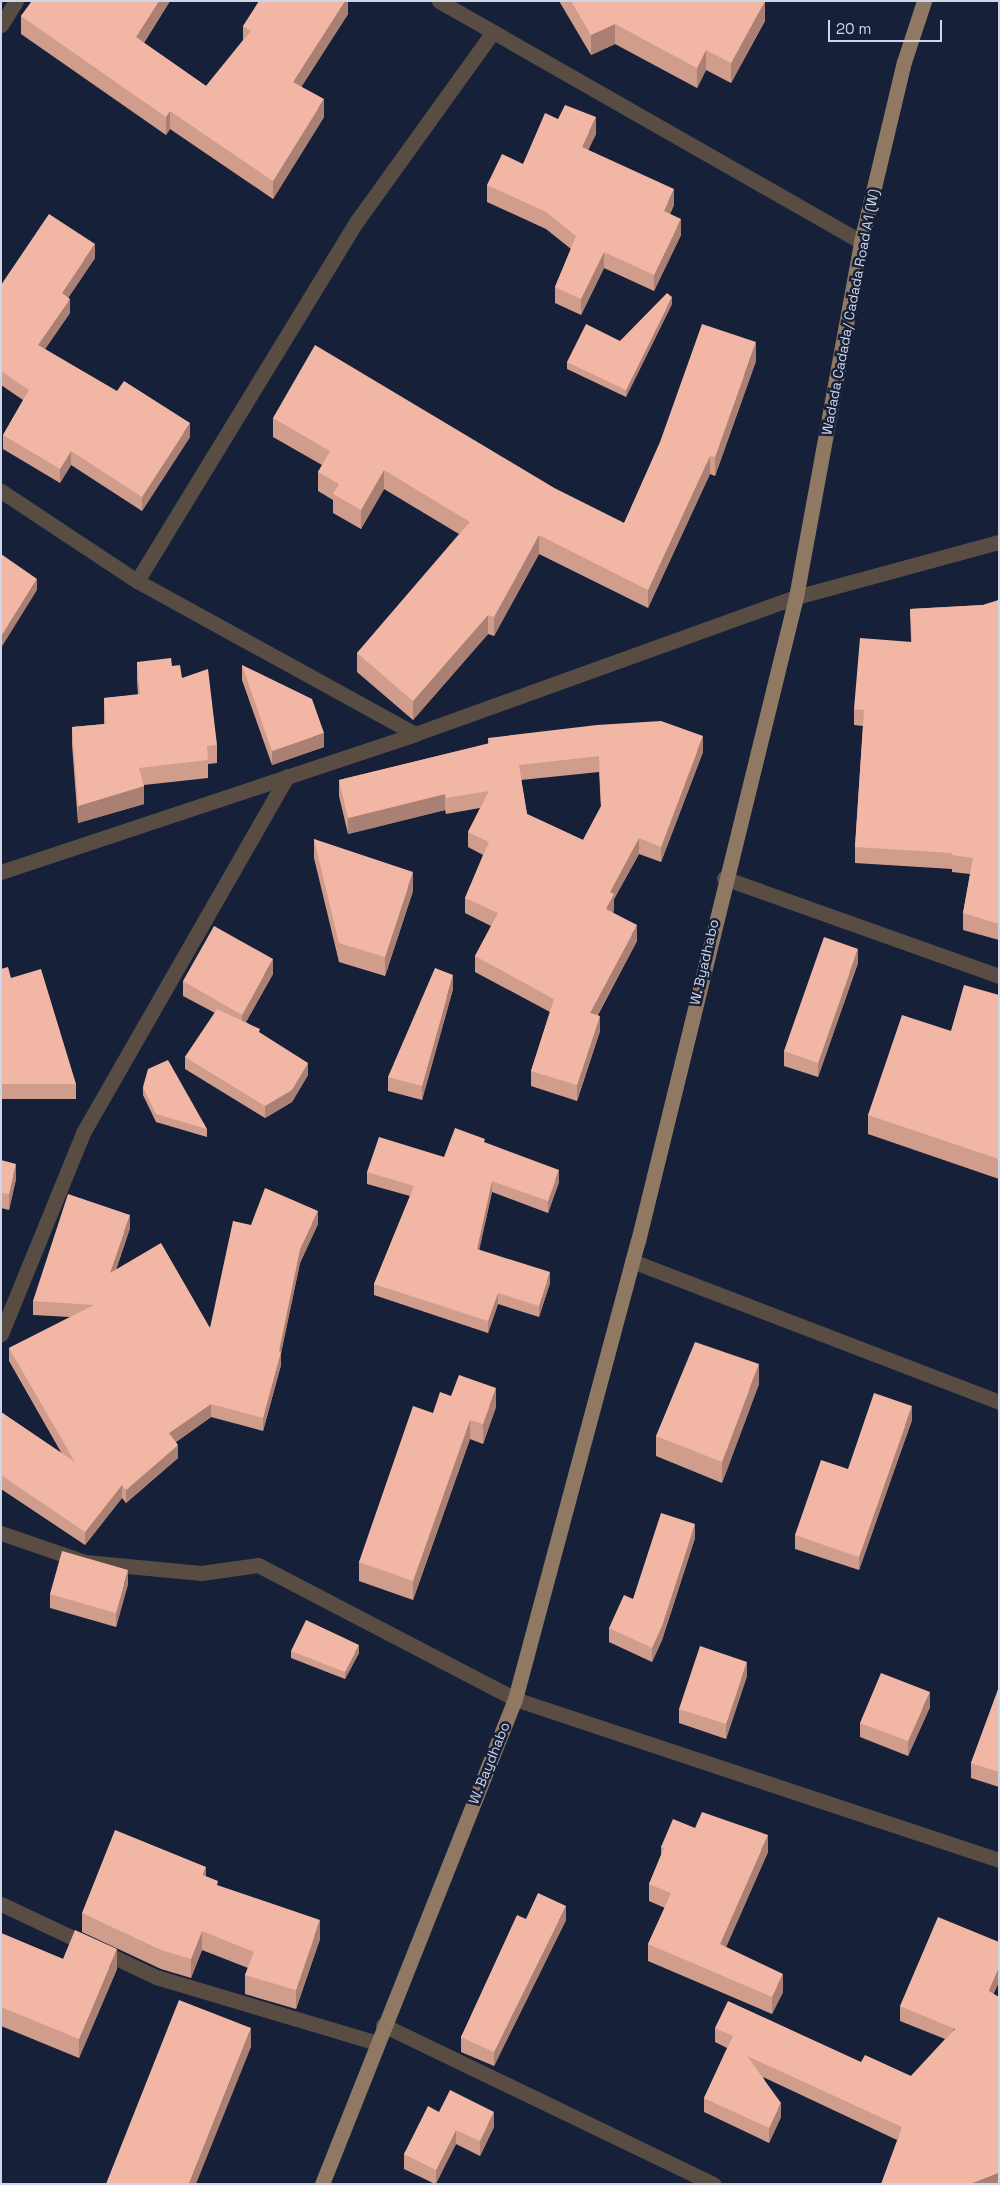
<!DOCTYPE html>
<style>
body{margin:0}
#map{position:relative;width:1000px;height:2185px;overflow:hidden;background:#172039;font-family:"Space Grotesk",sans-serif}
div>[style]{position:absolute}
.minor>*{height:15px;margin:-7.5px;padding:0 7.5px;transform-origin:7.5px;border-radius:7.5px;background:#594d43}
.major>*{height:15px;margin:-7.5px;padding:0 7.5px;transform-origin:7.5px;border-radius:7.5px;background:#907963}
.wall>*{inset:0;background:#d09d8d}
.shaded-wall>*{inset:0;background:#a98073}
.building>*{inset:0;background:#f2b7a4}
span{translate:-50% -50%;white-space:nowrap;text-align:center;line-height:1.15;-webkit-text-stroke:5px #172039;paint-order:stroke}
.street-label{font-size:14px;color:#d0d6e8}
.frame{position:absolute;inset:0;border:2px solid #d0d6e8;pointer-events:none}
.scale{position:absolute;left:828px;top:20px;width:114px;height:22px;box-sizing:border-box;border:2px solid #d0d6e8;border-top:0;padding-left:6px;font-size:15px;line-height:18px;white-space:nowrap;color:#d0d6e8;-webkit-text-stroke:4px #172039;paint-order:stroke}
</style>
<div id="map">
<div class="minor">
<i style="left:439px;top:1px;width:486px;rotate:29.7deg"></i>
<i style="left:1px;top:25px;width:28px;rotate:-58deg"></i>
<i style="left:1px;top:491px;width:163px;rotate:33.5deg"></i>
<i style="left:137px;top:581px;width:317px;rotate:28.8deg"></i>
<i style="left:137px;top:581px;width:422px;rotate:-58.6deg"></i>
<i style="left:357px;top:221px;width:233px;rotate:-54.3deg"></i>
<i style="left:1px;top:872px;width:436px;rotate:-18.4deg"></i>
<i style="left:415px;top:734px;width:405px;rotate:-19.8deg"></i>
<i style="left:796px;top:597px;width:210px;rotate:-15.2deg"></i>
<i style="left:724px;top:878px;width:292px;rotate:19.6deg"></i>
<i style="left:632px;top:1261px;width:393px;rotate:21deg"></i>
<i style="left:1px;top:1334px;width:219px;rotate:-67.8deg"></i>
<i style="left:84px;top:1131px;width:409px;rotate:-60.2deg"></i>
<i style="left:1px;top:1533px;width:89px;rotate:19deg"></i>
<i style="left:85px;top:1562px;width:117px;rotate:5.4deg"></i>
<i style="left:201px;top:1573px;width:58px;rotate:-8deg"></i>
<i style="left:258px;top:1565px;width:290px;rotate:27.5deg"></i>
<i style="left:515px;top:1699px;width:510px;rotate:18.4deg"></i>
<i style="left:1px;top:1904px;width:171px;rotate:25.2deg"></i>
<i style="left:156px;top:1977px;width:231px;rotate:16.6deg"></i>
<i style="left:383px;top:2025px;width:367px;rotate:25.7deg"></i>
</div>
<div class="major">
<i style="left:322px;top:2184px;width:522px;rotate:-68.3deg"></i>
<i style="left:515px;top:1699px;width:474px;rotate:-75deg"></i>
<i style="left:638px;top:1241px;width:663px;rotate:-76.22deg"></i>
<i style="left:796px;top:597px;width:361px;rotate:-79.6deg"></i>
<i style="left:861px;top:242px;width:185px;rotate:-76.6deg"></i>
<i style="left:904px;top:62px;width:64px;rotate:-71.8deg"></i>
</div>
<div class="wall">
<i style="clip-path:polygon(32px 1px,170px 1px,144px 43px,206px 86px,243px 40px,243px 26px,348px 1px,348px 14px,301px 87px,324px 117px,273px 199px,170px 129px,166px 135px,21px 34px,21px 16px)"></i>
<i style="clip-path:polygon(559px 1px,765px 1px,765px 21px,731px 83px,706px 70px,697px 88px,615px 44px,591px 55px)"></i>
<i style="clip-path:polygon(558px 119px,596px 134px,588px 150px,674px 205px,670px 214px,681px 235px,654px 291px,604px 268px,581px 315px,555px 303px,555px 287px,571px 249px,546px 229px,487px 202px,487px 185px,523px 164px)"></i>
<i style="clip-path:polygon(95px 258px,68px 298px,70px 313px,45px 349px,190px 437px,142px 511px,71px 465px,60px 483px,3px 449px,3px 435px,23px 400px,1px 385px,1px 285px)"></i>
<i style="clip-path:polygon(672px 304px,626px 397px,567px 369px,567px 362px,620px 341px)"></i>
<i style="clip-path:polygon(756px 361px,715px 476px,710px 474px,648px 608px,539px 554px,494px 636px,488px 634px,413px 720px,357px 672px,357px 653px,459px 534px,384px 489px,361px 529px,333px 513px,333px 500px,318px 491px,318px 472px,322px 465px,273px 437px,273px 418px,556px 489px,624px 523px)"></i>
<i style="clip-path:polygon(999px 600px,999px 940px,963px 930px,963px 913px,970px 874px,952px 872px,952px 869px,855px 863px,855px 847px,863px 726px,854px 725px,854px 709px,911px 642px,910px 609px,983px 605px)"></i>
<i style="clip-path:polygon(137px 662px,172px 666px,182px 678px,217px 745px,217px 763px,208px 764px,208px 778px,144px 785px,144px 804px,78px 823px,72px 745px,72px 727px,104px 724px,104px 698px,138px 695px,137px 680px)"></i>
<i style="clip-path:polygon(242px 665px,324px 747px,272px 765px,242px 680px)"></i>
<i style="clip-path:polygon(evenodd,488px 738px,703px 752px,661px 862px,639px 854px,614px 899px,614px 909px,613px 913px,637px 941px,598px 1015px,600px 1031px,577px 1101px,531px 1086px,531px 1071px,550px 1012px,475px 972px,475px 956px,491px 926px,465px 913px,465px 898px,483px 855px,468px 847px,468px 832px,480px 808px,446px 814px,445px 810px,348px 834px,339px 796px,339px 780px,488px 744px,488px 738px,599px 772px,601px 807px,583px 840px,527px 814px,521px 780px,599px 772px)"></i>
<i style="clip-path:polygon(314px 839px,413px 891px,385px 976px,339px 962px,314px 858px)"></i>
<i style="clip-path:polygon(858px 963px,818px 1077px,784px 1066px,784px 1051px)"></i>
<i style="clip-path:polygon(1px 969px,11px 978px,76px 1084px,76px 1099px,1px 1099px)"></i>
<i style="clip-path:polygon(273px 974px,246px 1022px,260px 1033px,308px 1075px,292px 1102px,265px 1118px,185px 1069px,185px 1057px,215px 1013px,183px 996px,183px 981px)"></i>
<i style="clip-path:polygon(453px 989px,422px 1100px,388px 1091px,388px 1077px)"></i>
<i style="clip-path:polygon(999px 995px,999px 1179px,868px 1134px,868px 1115px,951px 1031px)"></i>
<i style="clip-path:polygon(143px 1087px,207px 1129px,207px 1137px,156px 1122px,143px 1095px)"></i>
<i style="clip-path:polygon(485px 1143px,559px 1182px,548px 1213px,492px 1192px,479px 1250px,550px 1283px,539px 1317px,498px 1304px,488px 1333px,374px 1295px,374px 1284px,410px 1196px,367px 1184px,367px 1172px,444px 1157px)"></i>
<i style="clip-path:polygon(1px 1160px,16px 1179px,9px 1210px,1px 1208px)"></i>
<i style="clip-path:polygon(318px 1224px,300px 1263px,281px 1352px,281px 1365px,263px 1431px,211px 1417px,176px 1442px,178px 1458px,126px 1503px,122px 1498px,85px 1545px,1px 1489px,1px 1412px,62px 1454px,9px 1361px,9px 1348px,70px 1317px,33px 1315px,33px 1301px,130px 1228px,116px 1270px,210px 1328px,251px 1225px)"></i>
<i style="clip-path:polygon(759px 1384px,722px 1483px,656px 1456px,656px 1436px)"></i>
<i style="clip-path:polygon(451px 1396px,496px 1407px,483px 1444px,470px 1439px,413px 1600px,359px 1581px,359px 1562px)"></i>
<i style="clip-path:polygon(912px 1420px,859px 1570px,795px 1549px,795px 1535px,848px 1469px)"></i>
<i style="clip-path:polygon(695px 1538px,662px 1640px,652px 1662px,609px 1642px,609px 1628px,633px 1599px)"></i>
<i style="clip-path:polygon(128px 1584px,116px 1627px,50px 1608px,50px 1594px)"></i>
<i style="clip-path:polygon(291px 1651px,359px 1653px,345px 1679px,291px 1658px)"></i>
<i style="clip-path:polygon(747px 1676px,726px 1739px,679px 1723px,679px 1709px)"></i>
<i style="clip-path:polygon(999px 1687px,999px 1787px,971px 1778px,971px 1763px)"></i>
<i style="clip-path:polygon(930px 1707px,908px 1756px,860px 1737px,860px 1723px)"></i>
<i style="clip-path:polygon(695px 1828px,768px 1852px,726px 1947px,783px 1992px,772px 2014px,648px 1961px,648px 1944px,665px 1908px,649px 1901px,649px 1884px,661px 1855px,661px 1847px)"></i>
<i style="clip-path:polygon(206px 1877px,218px 1886px,320px 1939px,296px 2009px,245px 1994px,245px 1975px,248px 1968px,202px 1950px,191px 1978px,161px 1969px,82px 1932px,82px 1913px)"></i>
<i style="clip-path:polygon(526px 1919px,566px 1920px,494px 2066px,461px 2052px,461px 2037px)"></i>
<i style="clip-path:polygon(1px 1933px,63px 1959px,117px 1969px,79px 2058px,1px 2026px)"></i>
<i style="clip-path:polygon(999px 1942px,897px 2140px,763px 2077px,781px 2117px,769px 2143px,704px 2112px,704px 2098px,727px 2048px,715px 2042px,715px 2028px,861px 2062px,911px 2076px,945px 2039px,900px 2021px,900px 2006px)"></i>
<i style="clip-path:polygon(439px 2112px,494px 2127px,480px 2156px,456px 2144px,435px 2184px,404px 2169px,404px 2154px)"></i>
</div>
<div class="shaded-wall">
<i style="clip-path:polygon(159px 1px,170px 1px,136px 55px,136px 37px)"></i>
<i style="clip-path:polygon(345px 1px,348px 1px,348px 14px,293px 100px,293px 82px)"></i>
<i style="clip-path:polygon(765px 1px,765px 21px,731px 83px,731px 63px)"></i>
<i style="clip-path:polygon(615px 24px,615px 44px,591px 55px,591px 35px)"></i>
<i style="clip-path:polygon(706px 50px,706px 70px,697px 88px,697px 68px)"></i>
<i style="clip-path:polygon(324px 99px,324px 117px,273px 199px,273px 181px)"></i>
<i style="clip-path:polygon(170px 111px,170px 129px,166px 135px,166px 117px)"></i>
<i style="clip-path:polygon(596px 117px,596px 134px,582px 163px,582px 147px)"></i>
<i style="clip-path:polygon(674px 189px,674px 205px,664px 227px,664px 211px)"></i>
<i style="clip-path:polygon(681px 219px,681px 235px,654px 291px,654px 275px)"></i>
<i style="clip-path:polygon(95px 244px,95px 258px,62px 307px,62px 293px)"></i>
<i style="clip-path:polygon(604px 252px,604px 268px,581px 315px,581px 299px)"></i>
<i style="clip-path:polygon(672px 297px,672px 304px,626px 397px,626px 390px)"></i>
<i style="clip-path:polygon(70px 299px,70px 313px,38px 359px,38px 345px)"></i>
<i style="clip-path:polygon(756px 342px,756px 361px,715px 476px,715px 457px)"></i>
<i style="clip-path:polygon(190px 423px,190px 437px,142px 511px,142px 497px)"></i>
<i style="clip-path:polygon(71px 451px,71px 465px,60px 483px,60px 469px)"></i>
<i style="clip-path:polygon(710px 456px,710px 474px,648px 608px,648px 590px)"></i>
<i style="clip-path:polygon(384px 470px,384px 489px,361px 529px,361px 510px)"></i>
<i style="clip-path:polygon(539px 535px,539px 554px,494px 636px,494px 617px)"></i>
<i style="clip-path:polygon(37px 579px,37px 590px,1px 648px,1px 637px)"></i>
<i style="clip-path:polygon(488px 615px,488px 634px,413px 720px,413px 701px)"></i>
<i style="clip-path:polygon(324px 733px,324px 747px,272px 765px,272px 751px)"></i>
<i style="clip-path:polygon(703px 736px,703px 752px,661px 862px,661px 847px)"></i>
<i style="clip-path:polygon(144px 786px,144px 804px,78px 823px,78px 806px)"></i>
<i style="clip-path:polygon(445px 794px,445px 810px,348px 834px,348px 818px)"></i>
<i style="clip-path:polygon(639px 838px,639px 854px,614px 899px,614px 909px,606px 925px,606px 909px,610px 892px)"></i>
<i style="clip-path:polygon(413px 872px,413px 891px,385px 976px,385px 957px)"></i>
<i style="clip-path:polygon(637px 925px,637px 941px,590px 1028px,590px 1013px)"></i>
<i style="clip-path:polygon(858px 949px,858px 963px,818px 1077px,818px 1063px)"></i>
<i style="clip-path:polygon(273px 959px,273px 974px,242px 1029px,242px 1015px)"></i>
<i style="clip-path:polygon(453px 975px,453px 989px,422px 1100px,422px 1086px)"></i>
<i style="clip-path:polygon(600px 1016px,600px 1031px,577px 1101px,577px 1085px)"></i>
<i style="clip-path:polygon(308px 1063px,308px 1075px,292px 1102px,265px 1118px,265px 1106px)"></i>
<i style="clip-path:polygon(16px 1164px,16px 1179px,9px 1210px,9px 1194px)"></i>
<i style="clip-path:polygon(559px 1170px,559px 1182px,548px 1213px,548px 1201px)"></i>
<i style="clip-path:polygon(492px 1181px,492px 1192px,477px 1260px,477px 1249px)"></i>
<i style="clip-path:polygon(318px 1211px,318px 1224px,300px 1263px,281px 1354px,281px 1352px,281px 1365px,263px 1431px,263px 1418px,279px 1351px,300px 1249px)"></i>
<i style="clip-path:polygon(130px 1215px,130px 1228px,110px 1287px,110px 1273px)"></i>
<i style="clip-path:polygon(550px 1272px,550px 1283px,539px 1317px,539px 1306px)"></i>
<i style="clip-path:polygon(498px 1293px,498px 1304px,488px 1333px,488px 1321px)"></i>
<i style="clip-path:polygon(759px 1364px,759px 1384px,722px 1483px,722px 1462px)"></i>
<i style="clip-path:polygon(496px 1388px,496px 1407px,483px 1444px,483px 1424px)"></i>
<i style="clip-path:polygon(211px 1404px,211px 1417px,169px 1447px,169px 1433px)"></i>
<i style="clip-path:polygon(912px 1406px,912px 1420px,859px 1570px,859px 1557px)"></i>
<i style="clip-path:polygon(470px 1420px,470px 1439px,413px 1600px,413px 1581px)"></i>
<i style="clip-path:polygon(178px 1445px,178px 1458px,126px 1503px,126px 1490px)"></i>
<i style="clip-path:polygon(122px 1485px,122px 1498px,85px 1545px,85px 1532px)"></i>
<i style="clip-path:polygon(695px 1524px,695px 1538px,662px 1640px,652px 1662px,652px 1648px)"></i>
<i style="clip-path:polygon(128px 1570px,128px 1584px,116px 1627px,116px 1613px)"></i>
<i style="clip-path:polygon(359px 1645px,359px 1653px,345px 1679px,345px 1672px)"></i>
<i style="clip-path:polygon(747px 1662px,747px 1676px,726px 1739px,726px 1724px)"></i>
<i style="clip-path:polygon(930px 1692px,930px 1707px,908px 1756px,908px 1741px)"></i>
<i style="clip-path:polygon(768px 1835px,768px 1852px,720px 1961px,720px 1944px)"></i>
<i style="clip-path:polygon(206px 1867px,206px 1885px,203px 1875px)"></i>
<i style="clip-path:polygon(566px 1906px,566px 1920px,494px 2066px,494px 2052px)"></i>
<i style="clip-path:polygon(320px 1920px,320px 1939px,296px 2009px,296px 1990px)"></i>
<i style="clip-path:polygon(202px 1931px,202px 1950px,191px 1978px,191px 1959px)"></i>
<i style="clip-path:polygon(117px 1949px,117px 1969px,79px 2058px,79px 2039px)"></i>
<i style="clip-path:polygon(999px 1968px,999px 1982px,989px 2005px,989px 1991px)"></i>
<i style="clip-path:polygon(783px 1974px,783px 1992px,772px 2014px,772px 1997px)"></i>
<i style="clip-path:polygon(251px 2028px,251px 2047px,196px 2184px,189px 2184px)"></i>
<i style="clip-path:polygon(781px 2103px,781px 2117px,769px 2143px,769px 2128px)"></i>
<i style="clip-path:polygon(494px 2112px,494px 2127px,480px 2156px,480px 2141px)"></i>
<i style="clip-path:polygon(456px 2130px,456px 2144px,436px 2184px,436px 2170px)"></i>
<i style="clip-path:polygon(999px 2173px,999px 2184px,971px 2184px)"></i>
</div>
<div class="building">
<i style="clip-path:polygon(32px 1px,159px 1px,136px 37px,206px 86px,251px 31px,243px 26px,259px 1px,345px 1px,293px 82px,324px 99px,273px 181px,170px 111px,166px 117px,21px 16px)"></i>
<i style="clip-path:polygon(571px 1px,765px 1px,731px 63px,706px 50px,697px 68px,615px 24px,591px 35px)"></i>
<i style="clip-path:polygon(565px 105px,596px 117px,582px 147px,674px 189px,664px 211px,681px 219px,654px 275px,604px 252px,581px 299px,555px 287px,576px 236px,546px 212px,487px 185px,502px 154px,523px 164px,545px 113px,558px 119px)"></i>
<i style="clip-path:polygon(49px 214px,95px 244px,62px 293px,70px 299px,38px 345px,117px 391px,124px 381px,190px 423px,142px 497px,71px 451px,60px 469px,3px 435px,29px 390px,1px 371px,1px 285px)"></i>
<i style="clip-path:polygon(667px 293px,672px 297px,626px 390px,567px 362px,586px 324px,620px 341px)"></i>
<i style="clip-path:polygon(702px 324px,756px 342px,715px 457px,710px 456px,648px 590px,539px 535px,494px 617px,488px 615px,413px 701px,357px 653px,470px 522px,384px 470px,361px 510px,333px 494px,339px 484px,318px 472px,330px 451px,273px 418px,315px 345px,556px 489px,624px 523px,660px 442px)"></i>
<i style="clip-path:polygon(1px 554px,37px 579px,1px 637px)"></i>
<i style="clip-path:polygon(999px 600px,999px 924px,963px 913px,973px 858px,952px 855px,952px 853px,855px 847px,864px 710px,854px 709px,860px 638px,912px 642px,910px 609px,983px 605px)"></i>
<i style="clip-path:polygon(171px 658px,172px 666px,180px 665px,182px 678px,208px 669px,217px 745px,207px 746px,208px 760px,139px 768px,144px 786px,78px 806px,72px 727px,106px 724px,104px 698px,140px 694px,137px 662px)"></i>
<i style="clip-path:polygon(242px 665px,312px 699px,324px 733px,272px 751px)"></i>
<i style="clip-path:polygon(evenodd,661px 721px,703px 736px,661px 847px,639px 838px,610px 892px,614px 894px,606px 909px,637px 925px,590px 1013px,600px 1016px,577px 1085px,531px 1071px,554px 999px,475px 956px,498px 913px,465px 898px,489px 842px,468px 832px,489px 791px,446px 798px,445px 794px,348px 818px,339px 780px,490px 743px,488px 738px,597px 725px,661px 721px,599px 756px,601px 806px,583px 840px,527px 814px,519px 765px,599px 756px)"></i>
<i style="clip-path:polygon(314px 839px,413px 872px,385px 957px,339px 943px)"></i>
<i style="clip-path:polygon(214px 926px,273px 959px,242px 1015px,183px 981px)"></i>
<i style="clip-path:polygon(824px 937px,858px 949px,818px 1063px,784px 1051px)"></i>
<i style="clip-path:polygon(8px 967px,11px 978px,41px 969px,76px 1084px,1px 1084px,1px 969px)"></i>
<i style="clip-path:polygon(435px 968px,453px 975px,422px 1086px,388px 1077px)"></i>
<i style="clip-path:polygon(964px 985px,999px 995px,999px 1159px,868px 1115px,902px 1015px,951px 1031px)"></i>
<i style="clip-path:polygon(217px 1009px,260px 1029px,259px 1032px,308px 1063px,292px 1090px,265px 1106px,185px 1057px)"></i>
<i style="clip-path:polygon(168px 1060px,207px 1129px,156px 1114px,143px 1087px,148px 1069px)"></i>
<i style="clip-path:polygon(455px 1128px,485px 1139px,484px 1142px,559px 1170px,548px 1201px,492px 1181px,477px 1249px,550px 1272px,539px 1306px,498px 1293px,488px 1321px,374px 1284px,414px 1186px,367px 1172px,379px 1137px,444px 1157px)"></i>
<i style="clip-path:polygon(1px 1160px,16px 1164px,9px 1194px,1px 1193px)"></i>
<i style="clip-path:polygon(265px 1188px,318px 1211px,300px 1249px,279px 1351px,281px 1352px,263px 1418px,211px 1404px,169px 1433px,178px 1445px,126px 1490px,122px 1485px,85px 1532px,1px 1475px,1px 1412px,75px 1462px,9px 1348px,94px 1305px,33px 1301px,68px 1194px,130px 1215px,110px 1273px,161px 1243px,210px 1328px,233px 1221px,251px 1225px)"></i>
<i style="clip-path:polygon(695px 1342px,759px 1364px,722px 1462px,656px 1436px)"></i>
<i style="clip-path:polygon(459px 1375px,496px 1388px,483px 1424px,470px 1420px,413px 1581px,359px 1562px,413px 1406px,433px 1413px,440px 1392px,451px 1396px)"></i>
<i style="clip-path:polygon(874px 1393px,912px 1406px,859px 1557px,795px 1535px,821px 1460px,848px 1469px)"></i>
<i style="clip-path:polygon(661px 1513px,695px 1524px,662px 1626px,652px 1648px,609px 1628px,624px 1595px,633px 1599px)"></i>
<i style="clip-path:polygon(62px 1551px,128px 1570px,116px 1613px,50px 1594px)"></i>
<i style="clip-path:polygon(306px 1620px,359px 1645px,345px 1672px,291px 1651px)"></i>
<i style="clip-path:polygon(700px 1646px,747px 1662px,726px 1724px,679px 1709px)"></i>
<i style="clip-path:polygon(881px 1673px,930px 1692px,908px 1741px,860px 1723px)"></i>
<i style="clip-path:polygon(999px 1687px,999px 1772px,971px 1763px)"></i>
<i style="clip-path:polygon(702px 1812px,768px 1835px,720px 1944px,783px 1974px,772px 1997px,648px 1944px,671px 1893px,649px 1884px,664px 1848px,661px 1847px,673px 1819px,695px 1828px)"></i>
<i style="clip-path:polygon(115px 1830px,206px 1867px,203px 1875px,218px 1881px,217px 1885px,320px 1920px,296px 1990px,245px 1975px,254px 1952px,202px 1931px,191px 1959px,161px 1950px,82px 1913px)"></i>
<i style="clip-path:polygon(538px 1893px,566px 1906px,494px 2052px,461px 2037px,517px 1915px,526px 1919px)"></i>
<i style="clip-path:polygon(938px 1917px,999px 1942px,999px 1968px,989px 1991px,999px 1997px,999px 2173px,971px 2184px,881px 2184px,902px 2127px,747px 2056px,781px 2103px,769px 2128px,704px 2098px,733px 2036px,715px 2028px,728px 2001px,861px 2062px,865px 2055px,911px 2076px,955px 2029px,900px 2006px)"></i>
<i style="clip-path:polygon(75px 1930px,117px 1949px,79px 2039px,1px 2007px,1px 1933px,63px 1959px)"></i>
<i style="clip-path:polygon(179px 2000px,251px 2028px,189px 2184px,106px 2184px)"></i>
<i style="clip-path:polygon(450px 2090px,494px 2112px,480px 2141px,456px 2130px,436px 2170px,404px 2154px,428px 2106px,439px 2112px)"></i>
</div>
<div class="street-label">
<span style="left:850px;top:312px;rotate:-79deg">Wadada Cadada/ Cadada Road A1 (W)</span>
<span style="left:704px;top:962px;rotate:-77deg">W. Byadhabo</span>
<span style="left:489px;top:1763px;rotate:-68deg">W. Baydhabo</span>
</div>
<div class="frame"></div>
<div class="scale">20 m</div>
</div>
